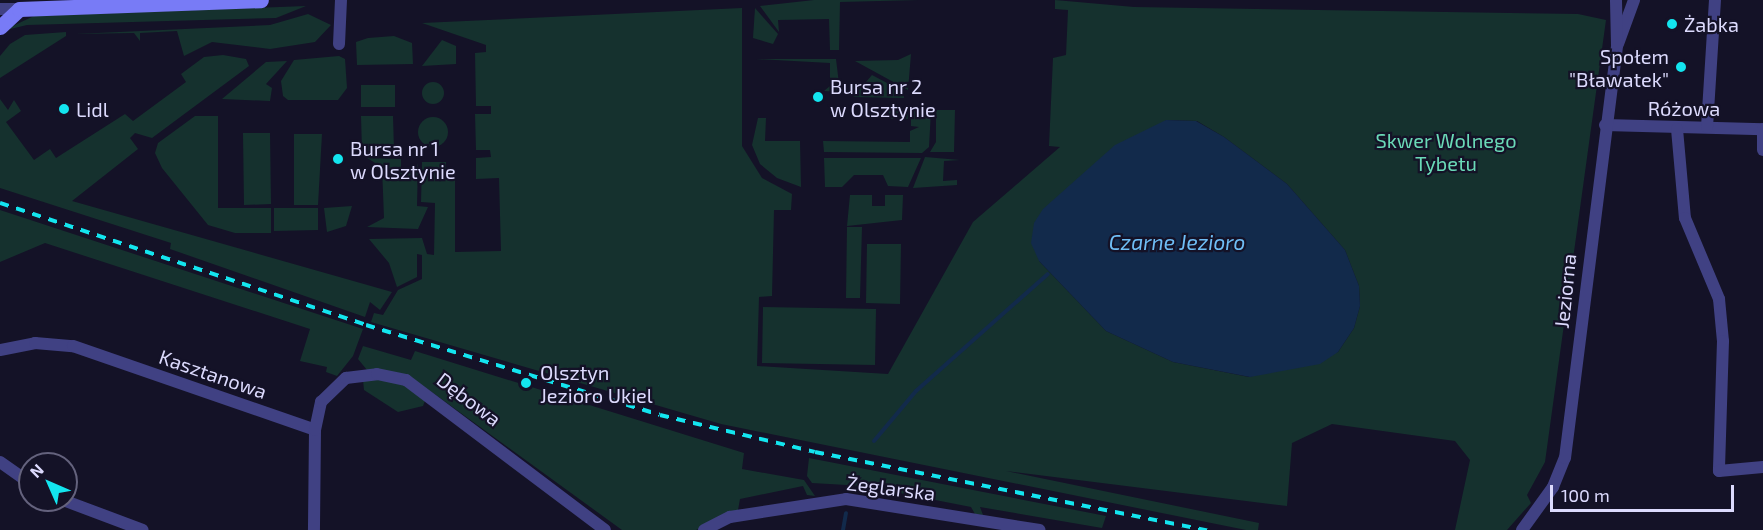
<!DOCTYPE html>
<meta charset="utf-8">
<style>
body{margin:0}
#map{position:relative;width:1763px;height:530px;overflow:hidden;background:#141227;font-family:"Exo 2",sans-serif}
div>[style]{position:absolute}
.green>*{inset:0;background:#15312e}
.round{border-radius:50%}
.water>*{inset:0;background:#122a4b}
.stream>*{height:4px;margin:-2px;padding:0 2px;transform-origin:2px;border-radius:2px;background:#122a4b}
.street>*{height:12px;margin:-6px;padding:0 6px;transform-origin:6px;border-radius:6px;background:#404183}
.secondary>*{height:15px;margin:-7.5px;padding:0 7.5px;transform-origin:7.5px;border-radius:7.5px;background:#787bf6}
.rail>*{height:4px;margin-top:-2px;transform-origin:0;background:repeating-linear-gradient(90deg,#13e5ef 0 9px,transparent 0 17px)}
.dots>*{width:16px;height:16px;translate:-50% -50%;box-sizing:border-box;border:3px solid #141227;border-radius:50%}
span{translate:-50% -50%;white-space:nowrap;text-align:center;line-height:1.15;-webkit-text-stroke:4.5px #141227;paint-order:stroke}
.poi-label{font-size:20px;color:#dcdafd}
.left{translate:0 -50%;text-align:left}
.right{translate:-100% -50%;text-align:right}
.street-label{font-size:20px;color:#dcdafd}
.park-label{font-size:20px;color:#6ad9b7}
.water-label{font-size:21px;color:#6fbef6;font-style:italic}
.north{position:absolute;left:18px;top:452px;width:60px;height:60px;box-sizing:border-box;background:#141227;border:2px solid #64627d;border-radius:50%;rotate:315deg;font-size:16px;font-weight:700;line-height:24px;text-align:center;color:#dcdafd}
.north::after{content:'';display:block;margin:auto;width:21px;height:27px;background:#13e5ef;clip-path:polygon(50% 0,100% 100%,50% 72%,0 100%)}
.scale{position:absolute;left:1550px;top:485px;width:184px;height:27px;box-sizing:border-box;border:3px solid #dcdafd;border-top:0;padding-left:8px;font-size:18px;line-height:21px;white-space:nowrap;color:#dcdafd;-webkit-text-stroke:4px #141227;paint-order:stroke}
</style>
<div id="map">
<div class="green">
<i style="clip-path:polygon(814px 0,919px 0,840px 2px,839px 50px,830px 50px,829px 19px,778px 20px,779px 32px,760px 6px)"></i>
<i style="clip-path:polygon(evenodd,1055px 0,1134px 7px,1578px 14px,1606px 20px,1545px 462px,1527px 495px,1531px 503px,1507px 530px,1455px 530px,1470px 460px,1455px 441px,1332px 424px,1292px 443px,1287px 506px,1006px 471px,1259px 523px,1258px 530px,1246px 530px,721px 424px,371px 322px,374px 313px,383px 315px,398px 290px,422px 279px,422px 255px,417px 254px,417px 277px,397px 287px,389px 263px,369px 239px,422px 238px,427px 254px,434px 255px,435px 203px,421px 202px,422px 162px,446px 162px,446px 172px,455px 173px,455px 252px,501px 251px,499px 178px,476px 179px,476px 158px,491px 157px,490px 150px,476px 150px,475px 114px,491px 114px,491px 106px,476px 106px,475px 53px,486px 52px,486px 45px,422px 23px,742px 8px,742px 146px,762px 178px,792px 194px,791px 210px,774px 210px,772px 296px,759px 297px,757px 366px,888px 374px,973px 222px,1060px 147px,1049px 146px,1053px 58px,1066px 55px,1068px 10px,1055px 9px,1055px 0,1166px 120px,1197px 121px,1224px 137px,1287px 184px,1345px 250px,1359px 286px,1360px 306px,1354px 328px,1338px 352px,1249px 377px,1173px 362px,1106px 331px,1039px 261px,1166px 120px)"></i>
<i style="clip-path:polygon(306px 6px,276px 18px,27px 25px,2px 31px,34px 16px)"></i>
<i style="clip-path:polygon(755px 8px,778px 34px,773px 44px,753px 38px)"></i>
<i style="clip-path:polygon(308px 14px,331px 25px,315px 42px,270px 49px,212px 42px,184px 56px,177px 31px,140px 33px,140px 41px,134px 33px,75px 34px,270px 25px)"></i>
<i style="clip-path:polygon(66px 32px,66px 36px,0 78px,0 56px,10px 44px,25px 35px)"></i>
<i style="clip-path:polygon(368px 38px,394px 36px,412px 43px,413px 64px,357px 65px,356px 42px)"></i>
<i style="clip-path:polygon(442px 40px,456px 46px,456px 64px,422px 66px)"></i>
<i style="clip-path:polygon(911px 54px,908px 90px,855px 61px,898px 60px)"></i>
<i style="clip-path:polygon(223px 55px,246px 59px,249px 66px,152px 138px,135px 133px,130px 138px,138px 149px,72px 201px,392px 292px,380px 310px,370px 302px,365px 317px,170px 249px,171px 243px,0 188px,0 99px,8px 110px,14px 100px,21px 111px,6px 122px,34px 160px,50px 149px,56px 158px,125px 114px,133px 121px,186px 82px,181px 74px,204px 57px)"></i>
<i style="clip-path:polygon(339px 56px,345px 59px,347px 88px,338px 100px,288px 100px,283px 96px,281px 81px,294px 60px)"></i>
<i style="clip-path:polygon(756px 59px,836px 59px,840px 92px,824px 91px,830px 86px,830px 63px)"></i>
<i style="clip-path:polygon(287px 61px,266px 84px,272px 88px,270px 101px,222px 99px,266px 62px)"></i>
<i style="clip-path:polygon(872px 75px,904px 92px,904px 98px,853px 97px)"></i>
<i class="round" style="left:422px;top:82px;width:22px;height:22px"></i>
<i style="clip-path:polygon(361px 85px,395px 85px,395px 107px,361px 107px)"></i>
<i style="clip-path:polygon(936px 110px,955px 110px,954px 152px,930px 152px,936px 142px)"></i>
<i style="clip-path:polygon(889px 111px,931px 111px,929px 147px,922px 153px,824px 152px,823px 141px,910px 142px,910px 131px,919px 127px,911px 126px,911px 119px,889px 119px)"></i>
<i style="clip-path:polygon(195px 116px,218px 116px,218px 208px,271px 208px,271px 233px,235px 233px,208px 225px,162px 168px,155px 153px,158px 143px)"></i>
<i style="clip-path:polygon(361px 116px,393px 116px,394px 150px,362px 151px)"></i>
<i class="round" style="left:418px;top:117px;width:30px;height:30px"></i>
<i style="clip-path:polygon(758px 118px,766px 118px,765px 141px,800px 141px,801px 187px,777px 178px,760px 164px,752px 145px)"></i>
<i style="clip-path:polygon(243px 133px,270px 133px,271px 204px,244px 205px)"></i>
<i style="clip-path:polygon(294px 134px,322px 134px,318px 205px,294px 205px)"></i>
<i style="clip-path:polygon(925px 157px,960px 160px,944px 161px,943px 181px,957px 180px,957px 185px,913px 188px)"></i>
<i style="clip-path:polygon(367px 158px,401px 159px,401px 173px,416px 172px,418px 163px,417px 206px,428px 207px,418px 229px,367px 227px,384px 218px,382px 167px)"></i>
<i style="clip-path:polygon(824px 158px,921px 158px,908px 187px,888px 186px,883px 175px,854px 175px,842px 187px,825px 187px)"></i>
<i style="clip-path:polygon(850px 195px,872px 195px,872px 206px,885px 206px,885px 195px,903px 195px,902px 220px,847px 226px)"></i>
<i style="clip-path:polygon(352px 206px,346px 226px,327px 232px,324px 208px)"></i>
<i style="clip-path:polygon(274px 208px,318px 208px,318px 230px,274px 231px)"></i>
<i style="clip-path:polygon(0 210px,363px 329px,353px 356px,337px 376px,326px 372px,327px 367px,300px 361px,310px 329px,45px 243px,0 262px)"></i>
<i style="clip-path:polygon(847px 227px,862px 227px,860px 298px,846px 298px)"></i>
<i style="clip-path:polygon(867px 244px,901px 244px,900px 304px,866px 303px)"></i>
<i style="clip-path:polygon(763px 307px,876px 309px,875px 365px,762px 363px)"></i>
<i style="clip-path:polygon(363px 346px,411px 360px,415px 351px,744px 453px,742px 469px,804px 480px,815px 496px,807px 495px,803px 486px,740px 499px,738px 510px,696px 530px,622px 530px,418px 382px,367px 370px,358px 359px)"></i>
<i style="clip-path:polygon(382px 379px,403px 383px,426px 398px,423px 406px,398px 412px,364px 390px,363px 380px)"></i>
<i style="clip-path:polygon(809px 458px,1106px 516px,1102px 528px,980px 507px,983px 515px,975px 514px,971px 507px,864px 486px,812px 483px,807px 476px)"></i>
</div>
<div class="water">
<i style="clip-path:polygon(1166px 120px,1196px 121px,1224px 137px,1287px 184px,1345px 250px,1359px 286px,1360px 306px,1354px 328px,1338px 352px,1320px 364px,1250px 377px,1173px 362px,1106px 331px,1039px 261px,1031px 243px,1034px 223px,1043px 209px,1115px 145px)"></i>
</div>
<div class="stream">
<i style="left:874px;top:441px;width:65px;rotate:-50deg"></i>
<i style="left:916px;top:391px;width:176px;rotate:-41.6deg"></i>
<i style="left:843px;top:530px;width:17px;rotate:-80deg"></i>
</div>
<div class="street">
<i style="left:0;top:9px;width:19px"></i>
<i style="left:339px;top:44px;width:44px;rotate:-87.4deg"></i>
<i style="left:1618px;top:44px;width:47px;rotate:-70deg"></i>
<i style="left:1605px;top:125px;width:158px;rotate:1.5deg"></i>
<i style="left:1707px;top:127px;width:127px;rotate:-86.4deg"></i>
<i style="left:1677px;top:129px;width:89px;rotate:84.9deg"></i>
<i style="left:1685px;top:218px;width:88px;rotate:67.2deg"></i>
<i style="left:1719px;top:299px;width:42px;rotate:84.6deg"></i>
<i style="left:1723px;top:341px;width:130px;rotate:91.8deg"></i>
<i style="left:1719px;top:471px;width:44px;rotate:-5.2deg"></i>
<i style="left:1763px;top:129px;width:21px;rotate:90deg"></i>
<i style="left:0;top:350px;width:36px;rotate:-11deg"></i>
<i style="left:35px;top:343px;width:38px;rotate:5deg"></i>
<i style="left:73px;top:346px;width:256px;rotate:19.1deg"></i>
<i style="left:315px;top:430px;width:100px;rotate:90.6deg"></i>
<i style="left:315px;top:430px;width:29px;rotate:-78deg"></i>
<i style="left:321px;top:402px;width:35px;rotate:-44deg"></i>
<i style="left:346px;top:378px;width:31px;rotate:-7deg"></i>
<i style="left:377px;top:374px;width:30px;rotate:12deg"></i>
<i style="left:406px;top:380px;width:249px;rotate:37deg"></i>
<i style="left:0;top:462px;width:37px;rotate:35deg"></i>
<i style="left:63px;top:500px;width:85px;rotate:20.6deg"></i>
<i style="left:704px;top:530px;width:29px;rotate:-27deg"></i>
<i style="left:730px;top:517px;width:117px;rotate:-8.8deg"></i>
<i style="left:846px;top:499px;width:196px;rotate:9.1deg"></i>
<i style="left:1522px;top:530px;width:53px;rotate:-54.2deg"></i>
<i style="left:1553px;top:487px;width:31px;rotate:-68deg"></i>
<i style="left:1565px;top:458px;width:416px;rotate:-82.8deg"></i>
<i style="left:1617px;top:45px;width:45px;rotate:-91.3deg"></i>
</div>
<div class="secondary">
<i style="left:0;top:27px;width:26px;rotate:-43deg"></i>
<i style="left:19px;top:9px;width:242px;rotate:-2.1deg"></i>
</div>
<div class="rail">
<i style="left:0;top:203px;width:386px;rotate:18.4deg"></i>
<i style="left:366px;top:325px;width:307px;rotate:17deg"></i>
<i style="left:660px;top:415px;width:159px;rotate:13.4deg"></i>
<i style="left:815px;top:452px;width:400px;rotate:11.3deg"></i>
</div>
<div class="dots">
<i style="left:1672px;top:24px;background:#13e5ef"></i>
<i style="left:1681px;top:67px;background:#13e5ef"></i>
<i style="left:818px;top:97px;background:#13e5ef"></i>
<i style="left:64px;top:109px;background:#13e5ef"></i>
<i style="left:338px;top:159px;background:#13e5ef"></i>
<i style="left:526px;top:383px;background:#13e5ef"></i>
</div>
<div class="poi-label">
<span class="left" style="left:1684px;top:24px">Żabka</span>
<span class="right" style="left:1669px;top:68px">Społem<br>"Bławatek"</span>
<span class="left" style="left:830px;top:98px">Bursa nr 2<br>w Olsztynie</span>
<span class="left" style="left:76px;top:109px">Lidl</span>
<span class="left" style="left:350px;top:160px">Bursa nr 1<br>w Olsztynie</span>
<span class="left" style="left:540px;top:384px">Olsztyn<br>Jezioro Ukiel</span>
</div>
<div class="street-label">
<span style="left:1684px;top:108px">Różowa</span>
<span style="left:1565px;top:291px;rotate:-84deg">Jeziorna</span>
<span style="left:213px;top:374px;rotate:19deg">Kasztanowa</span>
<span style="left:469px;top:399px;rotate:37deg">Dębowa</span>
<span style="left:891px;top:488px;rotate:7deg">Żeglarska</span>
</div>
<div class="park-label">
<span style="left:1446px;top:152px">Skwer Wolnego<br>Tybetu</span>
</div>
<div class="water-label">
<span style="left:1177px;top:242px">Czarne Jezioro</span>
</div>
<div class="north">N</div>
<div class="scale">100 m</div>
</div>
